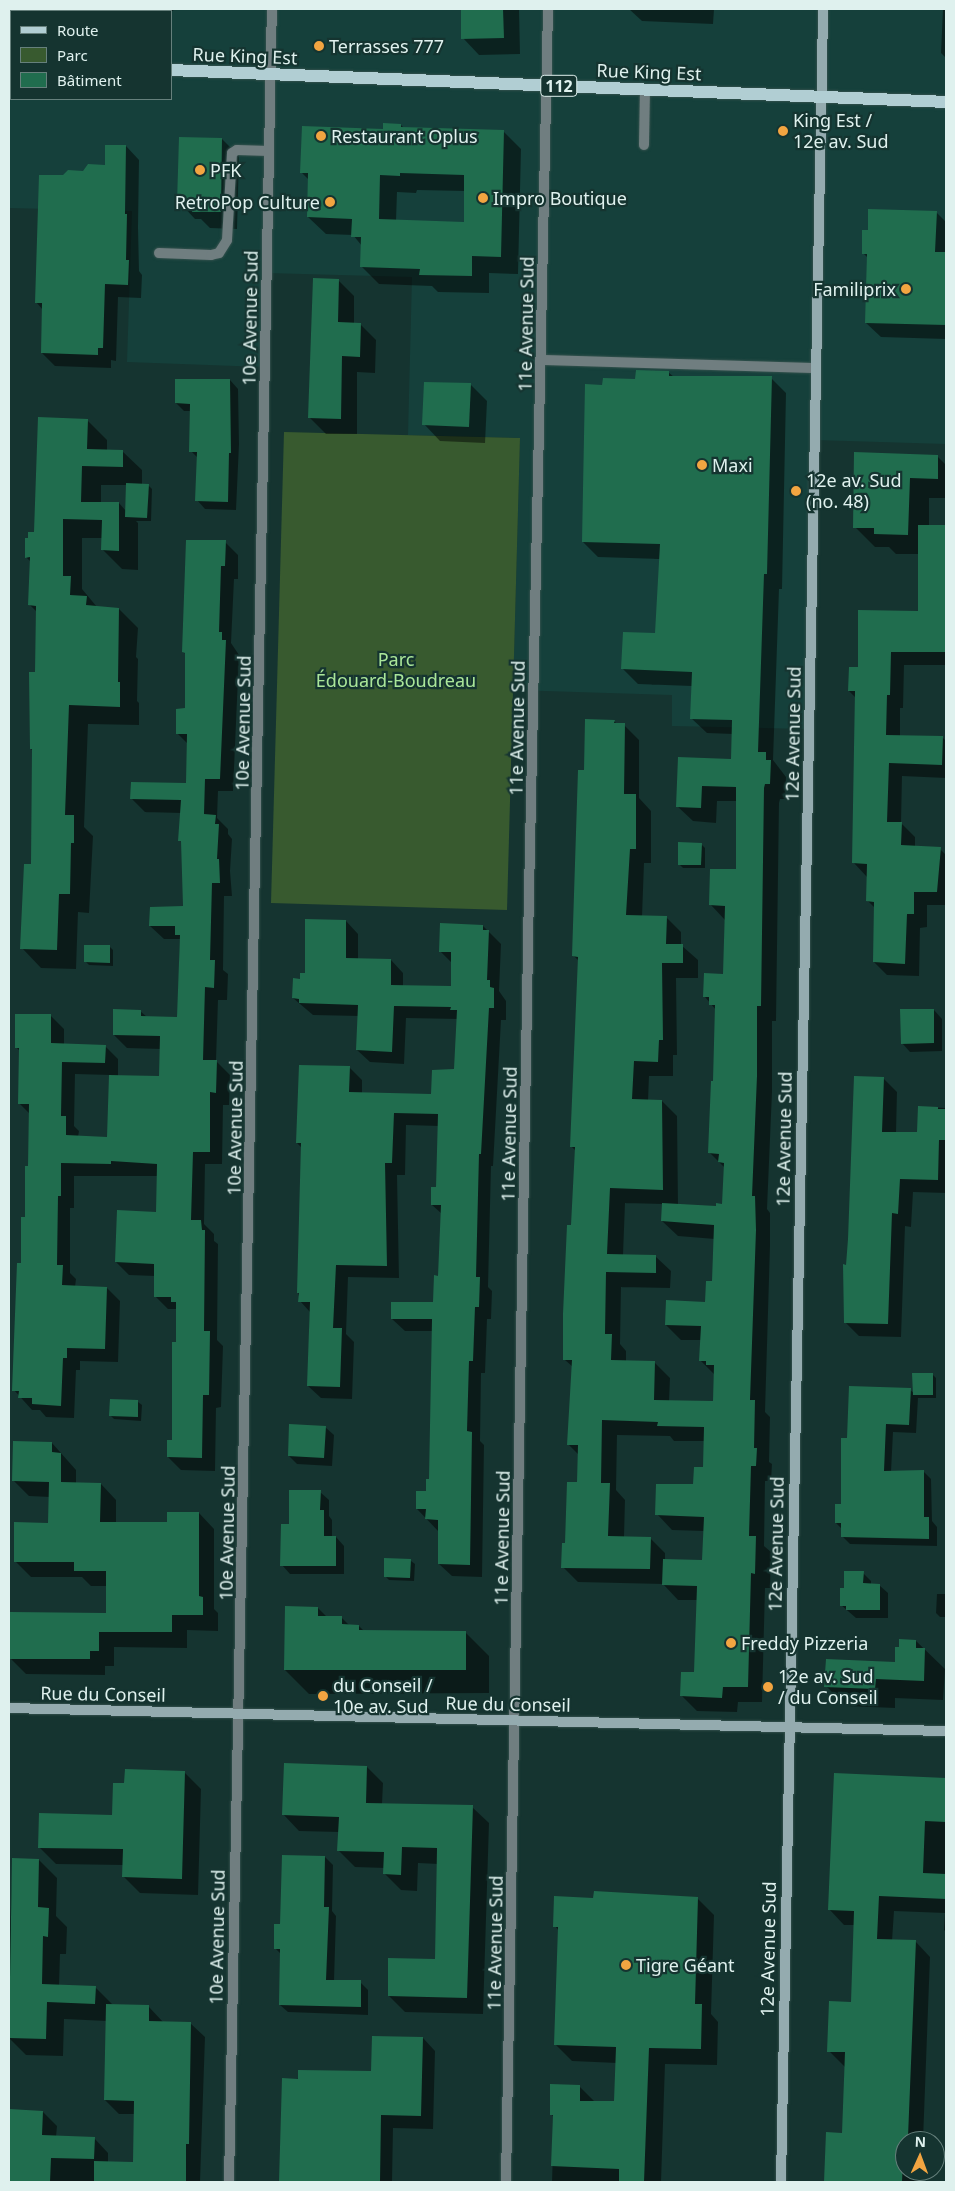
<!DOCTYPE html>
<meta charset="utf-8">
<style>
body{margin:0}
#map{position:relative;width:955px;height:2191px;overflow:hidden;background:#153430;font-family:"Noto Sans",sans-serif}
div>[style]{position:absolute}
.built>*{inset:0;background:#15403b}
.green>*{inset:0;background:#385a2f}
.shadow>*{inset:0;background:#0007}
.building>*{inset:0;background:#206d4e}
.roads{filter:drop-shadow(0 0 1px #35524e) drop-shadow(0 0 1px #35524e)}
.lane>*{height:10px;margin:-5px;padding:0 5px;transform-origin:5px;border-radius:5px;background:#707e80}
.street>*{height:10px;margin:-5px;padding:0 5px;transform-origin:5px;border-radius:5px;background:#707e80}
.secondary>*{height:10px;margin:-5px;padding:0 5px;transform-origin:5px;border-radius:5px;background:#94abaf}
.primary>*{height:12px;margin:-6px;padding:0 6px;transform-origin:6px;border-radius:6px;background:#b1ced3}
.dots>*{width:14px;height:14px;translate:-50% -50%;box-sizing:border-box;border:2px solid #153430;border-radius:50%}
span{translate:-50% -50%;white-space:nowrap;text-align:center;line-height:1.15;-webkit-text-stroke:4.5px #153430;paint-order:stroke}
.shield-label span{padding:1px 4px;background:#153430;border:1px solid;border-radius:4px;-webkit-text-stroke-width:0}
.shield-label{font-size:16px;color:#dff1ee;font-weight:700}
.poi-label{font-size:18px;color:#dff1ee}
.left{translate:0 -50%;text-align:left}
.right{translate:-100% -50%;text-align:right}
.street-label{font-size:18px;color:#dff1ee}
.park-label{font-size:18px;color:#aae699}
.frame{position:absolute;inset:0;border:10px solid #dff1ee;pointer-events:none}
.legend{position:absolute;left:10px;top:10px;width:162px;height:90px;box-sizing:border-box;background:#153430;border:1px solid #66807c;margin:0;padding:6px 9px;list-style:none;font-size:15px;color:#dff1ee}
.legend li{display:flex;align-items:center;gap:10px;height:25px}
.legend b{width:25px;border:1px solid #66807c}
.north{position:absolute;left:895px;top:2131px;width:50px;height:50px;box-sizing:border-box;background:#153430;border:1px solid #66807c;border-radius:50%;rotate:2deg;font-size:14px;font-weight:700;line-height:20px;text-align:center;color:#dff1ee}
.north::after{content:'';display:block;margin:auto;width:18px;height:22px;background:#f2a541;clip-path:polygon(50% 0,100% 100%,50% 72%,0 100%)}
</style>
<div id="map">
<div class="built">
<i style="clip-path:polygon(evenodd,9px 9px,946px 9px,946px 444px,815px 440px,809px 729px,672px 726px,672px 695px,513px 690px,520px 438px,408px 435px,412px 277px,267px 273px,265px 367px,127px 362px,132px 211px,9px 208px,9px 9px,11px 11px,171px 11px,171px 99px,11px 99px,11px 11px)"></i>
</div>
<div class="green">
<i style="clip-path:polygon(284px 432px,520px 438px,507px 910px,271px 903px)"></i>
</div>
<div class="shadow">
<i style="clip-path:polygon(175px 9px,171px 12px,37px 10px,37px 9px)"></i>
<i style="clip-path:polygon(462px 9px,519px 9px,520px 54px,479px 55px,463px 38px)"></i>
<i style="clip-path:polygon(629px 9px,714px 9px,713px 24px,642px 21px)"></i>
<i style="clip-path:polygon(943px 9px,946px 9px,946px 58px,941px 53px)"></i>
<i style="clip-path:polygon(evenodd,401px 125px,404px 128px,504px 132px,521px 149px,518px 274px,489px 273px,489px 293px,438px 292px,432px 286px,379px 284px,362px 267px,362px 246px,353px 235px,326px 234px,308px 217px,309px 180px,301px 172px,384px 130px,401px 125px,417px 190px,465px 191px,465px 223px,396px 221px,397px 192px,416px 193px,417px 190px)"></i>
<i style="clip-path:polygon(222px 139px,239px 156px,237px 229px,210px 228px,201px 219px,195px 219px,179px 202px)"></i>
<i style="clip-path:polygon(126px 146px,139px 160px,138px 227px,139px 271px,142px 275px,141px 298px,118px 297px,116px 361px,111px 360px,111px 368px,55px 366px,42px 353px,43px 310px,36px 302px,64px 176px,106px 166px)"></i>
<i style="clip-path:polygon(936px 212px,946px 222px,946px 339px,881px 337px,866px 323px,868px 258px,863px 253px,869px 231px)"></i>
<i style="clip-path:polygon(338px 280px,354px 296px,354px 324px,360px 324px,376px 340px,375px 373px,357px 372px,357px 434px,326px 434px,310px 418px)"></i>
<i style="clip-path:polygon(evenodd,668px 372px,674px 377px,771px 378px,786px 393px,782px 589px,779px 589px,773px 760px,786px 777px,785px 799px,780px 799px,779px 803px,776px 1021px,772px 1021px,772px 1092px,767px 1209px,770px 1213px,770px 1246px,765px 1412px,770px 1417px,769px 1462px,772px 1464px,771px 1481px,765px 1481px,764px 1546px,771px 1552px,770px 1588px,765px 1588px,762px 1702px,738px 1702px,737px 1712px,697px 1711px,682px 1696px,695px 1674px,698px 1600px,678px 1600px,663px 1584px,578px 1582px,563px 1567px,578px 1483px,579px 1455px,568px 1444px,573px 1367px,565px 1360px,576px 1151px,571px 1146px,579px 961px,574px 956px,585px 772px,614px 721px,617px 724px,624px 725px,639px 740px,639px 798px,651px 811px,651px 863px,644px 863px,642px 917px,666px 917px,681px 932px,681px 945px,698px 960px,698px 978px,676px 978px,677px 1055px,673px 1055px,673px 1076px,649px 1076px,648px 1101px,662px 1101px,677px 1116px,678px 1205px,717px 1208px,724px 1205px,725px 1168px,709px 1152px,715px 1082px,716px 1010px,705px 997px,724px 975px,725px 920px,711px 905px,738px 870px,737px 801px,717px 801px,716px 823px,693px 821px,677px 806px,732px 760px,733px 734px,707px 733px,691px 718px,692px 686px,638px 684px,623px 669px,657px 634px,661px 559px,598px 557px,583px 542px,604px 386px,668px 372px,625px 1203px,663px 1204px,662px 1221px,678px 1236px,715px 1239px,713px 1282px,707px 1303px,666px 1325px,681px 1340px,701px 1340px,700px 1360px,715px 1375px,714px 1403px,669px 1402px,670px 1378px,655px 1363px,626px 1362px,626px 1351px,620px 1344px,621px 1287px,670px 1288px,671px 1271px,655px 1256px,623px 1255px,625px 1203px,668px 372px,617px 1435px,670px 1436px,674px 1441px,705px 1441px,704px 1468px,694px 1486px,657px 1514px,672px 1530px,704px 1531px,703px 1561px,665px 1560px,665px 1553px,650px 1538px,624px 1537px,625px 1500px,616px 1490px,617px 1435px)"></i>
<i style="clip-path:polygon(230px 380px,238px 389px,239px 444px,236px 510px,205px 509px,197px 500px,198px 458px,191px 451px,191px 411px,184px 411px,176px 403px)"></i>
<i style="clip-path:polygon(470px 384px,487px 401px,485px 443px,440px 441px,424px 424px)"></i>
<i style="clip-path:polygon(evenodd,88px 421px,107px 440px,107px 451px,122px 451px,142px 470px,142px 485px,148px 485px,152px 489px,151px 521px,136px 521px,138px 523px,138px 570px,122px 569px,103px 550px,103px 538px,82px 538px,82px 589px,97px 607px,119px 609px,138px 628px,136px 657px,138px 659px,137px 701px,139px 703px,139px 725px,88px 724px,84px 827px,93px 836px,89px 913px,78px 912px,76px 969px,41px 968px,22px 948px,32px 865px,33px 751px,31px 749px,36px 673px,37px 612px,30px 605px,31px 562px,26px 557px,29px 539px,35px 533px,88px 421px,101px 485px,127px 485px,126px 511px,119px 503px,101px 503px,101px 485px)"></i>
<i style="clip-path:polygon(855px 453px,938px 457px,946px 465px,946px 498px,929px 498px,929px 526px,946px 527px,946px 665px,904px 665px,903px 708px,900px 708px,900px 737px,943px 738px,946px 741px,946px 778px,902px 776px,901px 823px,915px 837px,915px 847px,940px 849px,946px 855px,946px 905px,927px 905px,927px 927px,920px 928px,919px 976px,887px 975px,874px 962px,875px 908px,868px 901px,867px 877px,854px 863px,856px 698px,849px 691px,859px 668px,919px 612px,919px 554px,896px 554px,889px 547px,875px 547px,855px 527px)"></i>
<i style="clip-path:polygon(evenodd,225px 542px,238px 555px,238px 579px,234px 579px,231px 643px,239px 655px,233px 791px,218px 791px,217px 818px,228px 829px,228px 834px,232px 839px,230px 871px,232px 896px,224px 896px,223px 970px,228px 974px,227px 1000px,218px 1000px,216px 1061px,230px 1075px,229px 1105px,223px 1105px,222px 1164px,205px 1164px,204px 1224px,214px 1234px,214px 1241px,218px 1244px,217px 1340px,223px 1346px,221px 1407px,216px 1408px,215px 1471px,181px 1470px,168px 1457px,173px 1441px,178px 1309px,168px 1309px,155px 1296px,155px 1276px,129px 1275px,116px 1262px,157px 1213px,158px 1176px,74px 1176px,74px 1208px,70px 1208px,70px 1273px,76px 1279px,75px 1287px,107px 1288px,120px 1301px,118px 1362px,80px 1361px,80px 1370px,76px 1370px,74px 1418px,46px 1417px,40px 1410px,32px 1410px,14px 1390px,29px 1167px,30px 1114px,19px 1103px,21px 1052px,16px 1047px,51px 1016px,64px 1029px,64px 1045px,105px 1046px,118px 1059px,118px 1076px,160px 1077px,161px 1049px,127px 1048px,114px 1035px,140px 1011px,147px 1017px,178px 1018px,180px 939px,164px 939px,150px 926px,185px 907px,182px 843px,180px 840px,181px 813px,145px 812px,132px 799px,188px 785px,188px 744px,177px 733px,187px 709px,187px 655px,183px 652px,225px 542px,75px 1074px,110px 1075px,108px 1138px,78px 1137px,79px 1131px,74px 1126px,75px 1074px)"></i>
<i style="clip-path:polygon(701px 844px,705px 848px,705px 868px,683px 868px,679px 864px)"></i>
<i style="clip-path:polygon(346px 921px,358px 934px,358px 959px,391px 960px,403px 973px,403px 986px,452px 987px,452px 963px,440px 951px,483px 926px,501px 944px,499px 991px,506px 1001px,506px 1020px,501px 1020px,493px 1166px,491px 1166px,488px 1287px,492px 1291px,491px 1319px,487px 1319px,485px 1373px,481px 1373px,480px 1441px,484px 1445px,482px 1577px,452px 1576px,439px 1564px,439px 1532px,417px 1509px,427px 1492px,430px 1480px,433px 1331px,405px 1331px,392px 1319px,434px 1303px,439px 1277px,442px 1214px,432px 1205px,438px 1188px,439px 1126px,406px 1125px,405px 1175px,397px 1175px,399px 1278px,348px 1277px,346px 1334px,354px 1342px,352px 1399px,321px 1398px,308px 1386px,310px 1312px,300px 1301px,298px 1292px,302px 1148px,297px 1143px,349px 1067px,362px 1080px,362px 1093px,432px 1095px,455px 1070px,458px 1019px,406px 1018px,404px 1064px,370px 1062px,357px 1050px,359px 1016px,313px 1015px,293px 998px,301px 980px)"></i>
<i style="clip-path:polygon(109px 946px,113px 950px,113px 966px,89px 965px,85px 961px)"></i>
<i style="clip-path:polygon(934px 1010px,942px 1019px,942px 1051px,910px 1052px,902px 1043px)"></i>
<i style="clip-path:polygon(883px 1078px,897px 1092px,896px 1133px,918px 1134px,920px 1107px,946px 1108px,946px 1193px,913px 1192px,911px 1227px,905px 1226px,901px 1337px,859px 1336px,845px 1322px,847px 1266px)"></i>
<i style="clip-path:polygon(932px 1374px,936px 1378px,936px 1398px,918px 1398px,916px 1433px,893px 1432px,891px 1472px,923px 1471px,931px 1479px,932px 1521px,937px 1527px,937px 1546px,850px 1544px,842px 1536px,842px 1529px,836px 1523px,843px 1505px,848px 1439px,910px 1390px,914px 1393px)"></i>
<i style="clip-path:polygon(138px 1402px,142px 1405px,141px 1421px,114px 1419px,110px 1415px)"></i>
<i style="clip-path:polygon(325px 1427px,334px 1435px,332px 1466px,297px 1464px,289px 1456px)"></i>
<i style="clip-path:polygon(52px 1443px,76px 1470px,76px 1484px,101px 1484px,116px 1500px,116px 1523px,168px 1524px,199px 1513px,214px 1529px,214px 1609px,218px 1613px,218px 1631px,187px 1630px,187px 1648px,114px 1647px,114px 1666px,105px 1666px,105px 1675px,26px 1674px,10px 1658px,107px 1614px,107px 1586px,91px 1586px,82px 1577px,31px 1577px,15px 1561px,49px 1524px,50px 1497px,29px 1496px,14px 1481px)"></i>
<i style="clip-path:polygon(320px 1492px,329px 1500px,329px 1516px,332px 1520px,332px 1537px,336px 1537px,344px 1546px,344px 1574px,290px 1574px,282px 1565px)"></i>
<i style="clip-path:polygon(411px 1561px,415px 1564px,414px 1581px,389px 1580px,385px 1576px)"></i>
<i style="clip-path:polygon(863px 1573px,871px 1581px,871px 1585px,879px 1585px,888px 1593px,888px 1618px,856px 1618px,841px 1605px,845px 1589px)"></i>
<i style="clip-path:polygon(937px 1594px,946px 1594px,946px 1617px,940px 1617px,936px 1613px)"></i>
<i style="clip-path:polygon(318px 1608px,327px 1617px,341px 1617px,350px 1626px,359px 1626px,364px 1631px,465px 1632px,489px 1656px,489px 1693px,309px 1694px,285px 1670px)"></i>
<i style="clip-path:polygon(916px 1641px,945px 1669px,943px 1700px,895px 1698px,895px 1708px,846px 1706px,826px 1686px,896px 1664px)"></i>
<i style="clip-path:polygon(367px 1767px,383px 1783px,382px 1804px,472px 1807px,489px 1823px,483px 2014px,405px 2012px,389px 1996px,436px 1961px,438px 1864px,418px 1863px,417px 1891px,401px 1890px,385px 1874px,385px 1868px,355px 1867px,338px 1850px,339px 1832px,299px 1831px,283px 1814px)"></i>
<i style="clip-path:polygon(184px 1772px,201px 1789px,198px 1895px,140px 1893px,123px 1876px,123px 1865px,56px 1864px,39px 1847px,113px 1816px,125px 1784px)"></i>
<i style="clip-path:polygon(835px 1775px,946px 1779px,946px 1932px,944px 1930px,945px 1913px,894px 1911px,892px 1941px,915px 1941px,930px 1957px,923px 2141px,905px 2141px,905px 2171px,918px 2171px,918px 2182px,825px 2182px,827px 2133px,843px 2134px,845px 2067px,829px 2051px,852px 2003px,855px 1925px,844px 1925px,829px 1909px)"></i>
<i style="clip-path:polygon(325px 1857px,333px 1865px,332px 1911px,336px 1916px,334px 1981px,360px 1982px,368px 1990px,368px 2015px,288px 2012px,280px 2005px,281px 1954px,275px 1948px,282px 1926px)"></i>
<i style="clip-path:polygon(13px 1859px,39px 1860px,57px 1878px,56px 1916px,67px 1927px,66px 1954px,60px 1954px,59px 1986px,95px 1987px,114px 2006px,149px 2007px,163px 2022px,190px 2023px,205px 2037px,200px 2182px,9px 2182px,9px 2111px,43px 2112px,57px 2126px,56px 2137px,94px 2138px,108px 2153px,108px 2162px,135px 2163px,135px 2114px,119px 2114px,105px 2100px,107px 2021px,64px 2019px,63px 2056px,26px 2055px,9px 2038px,9px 1953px)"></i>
<i style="clip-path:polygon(697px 1898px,714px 1915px,711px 2014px,718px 2022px,717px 2065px,665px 2064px,661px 2182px,552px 2182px,554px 2117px,551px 2114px,579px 2086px,595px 2102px,615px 2102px,617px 2063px,572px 2061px,556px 2045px,559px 1931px,555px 1926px,595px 1899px)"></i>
<i style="clip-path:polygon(423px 2038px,435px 2051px,433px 2129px,393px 2128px,392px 2182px,280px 2182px,283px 2080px,373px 2073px)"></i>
</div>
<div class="building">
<i style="clip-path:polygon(461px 9px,503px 9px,504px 38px,461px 39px)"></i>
<i style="clip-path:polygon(evenodd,383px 123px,401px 124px,401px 127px,504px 130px,501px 257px,472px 256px,472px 276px,419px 275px,420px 269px,360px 267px,361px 237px,351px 237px,352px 219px,307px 217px,308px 173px,300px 173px,302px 126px,383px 129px,383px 123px,400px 173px,464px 175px,464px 222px,379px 219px,380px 175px,400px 176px,400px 173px)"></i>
<i style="clip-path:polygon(179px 137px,222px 138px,221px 212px,192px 212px,192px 203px,177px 203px)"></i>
<i style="clip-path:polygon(105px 145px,126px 145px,125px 214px,127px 214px,126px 260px,129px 260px,128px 285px,105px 284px,103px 348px,98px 348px,98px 355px,41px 353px,42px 303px,35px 303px,39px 175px,63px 175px,68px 170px,83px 171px,88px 164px,105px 165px)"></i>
<i style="clip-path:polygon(868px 209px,937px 211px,935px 252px,946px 252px,946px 325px,865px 323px,867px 254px,862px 254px,862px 230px,868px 230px)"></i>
<i style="clip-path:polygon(313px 278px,339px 279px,338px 322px,361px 323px,360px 357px,342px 356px,341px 419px,308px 418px)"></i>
<i style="clip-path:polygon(636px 370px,669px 371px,669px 376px,772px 376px,767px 574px,764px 574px,758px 752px,766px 752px,766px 760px,771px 760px,770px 784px,765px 784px,764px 788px,761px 1006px,757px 1006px,757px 1076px,752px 1196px,755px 1196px,756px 1230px,750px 1400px,755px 1400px,754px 1448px,757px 1448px,756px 1466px,751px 1466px,749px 1536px,756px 1536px,755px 1574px,751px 1573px,748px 1687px,723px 1687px,722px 1698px,680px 1696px,681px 1672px,694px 1672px,697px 1586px,662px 1585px,663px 1559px,702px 1560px,704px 1517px,655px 1515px,656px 1484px,693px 1484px,694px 1467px,703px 1467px,704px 1427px,657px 1426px,658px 1422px,602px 1420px,601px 1483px,610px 1483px,608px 1536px,651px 1537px,650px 1569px,561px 1568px,562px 1543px,565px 1543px,567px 1482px,577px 1482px,578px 1445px,567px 1445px,572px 1360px,563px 1360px,563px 1314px,567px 1225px,571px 1225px,575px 1147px,570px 1147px,578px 957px,572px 956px,578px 770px,584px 770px,585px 719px,615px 720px,614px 723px,625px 723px,624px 794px,636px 794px,636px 849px,630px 849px,626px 915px,667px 916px,666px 944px,683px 944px,683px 963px,662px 963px,663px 1040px,659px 1040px,658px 1062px,634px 1061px,632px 1099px,662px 1100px,663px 1190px,610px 1188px,607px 1254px,656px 1255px,656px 1273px,606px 1272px,605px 1334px,612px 1334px,611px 1360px,655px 1361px,654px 1400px,713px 1401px,714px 1365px,706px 1365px,706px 1361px,699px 1361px,701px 1326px,665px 1325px,666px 1300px,705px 1302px,706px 1281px,712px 1281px,714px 1225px,661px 1221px,662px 1203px,716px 1206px,716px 1203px,722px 1204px,724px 1163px,718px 1162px,719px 1154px,708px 1153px,711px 1081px,713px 1081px,715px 1005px,709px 1005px,709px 997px,703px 997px,704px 973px,723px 974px,725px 906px,709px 905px,710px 869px,736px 869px,736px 787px,702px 786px,701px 808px,676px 807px,678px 757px,731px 759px,732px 720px,690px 719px,692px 672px,621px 669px,623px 632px,655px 633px,660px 544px,582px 542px,585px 384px,602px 385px,603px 378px,635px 379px)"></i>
<i style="clip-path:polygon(175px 379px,230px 379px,231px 453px,229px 453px,228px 502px,195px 501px,197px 452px,189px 452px,190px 404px,175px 403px)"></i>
<i style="clip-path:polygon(424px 382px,471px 383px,469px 427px,422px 425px)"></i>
<i style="clip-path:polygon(38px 417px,88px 419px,87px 449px,123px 450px,123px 467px,82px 466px,81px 502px,119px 502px,119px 551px,101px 550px,102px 520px,63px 519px,63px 576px,71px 576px,70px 595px,87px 596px,86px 605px,119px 608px,118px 682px,120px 682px,120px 707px,69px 705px,65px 815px,74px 815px,74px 843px,71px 843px,70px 894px,59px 894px,57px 950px,20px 949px,24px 864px,31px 864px,32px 749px,30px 749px,29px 672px,35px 672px,36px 606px,28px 605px,30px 557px,25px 558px,25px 538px,28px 538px,28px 532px,34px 532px)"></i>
<i style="clip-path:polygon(854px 452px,938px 455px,938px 479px,910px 478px,908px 535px,874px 534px,874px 528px,853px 528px)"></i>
<i style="clip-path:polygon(126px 483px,149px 484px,147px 518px,125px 517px)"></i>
<i style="clip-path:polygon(918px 525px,946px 525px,945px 652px,891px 652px,890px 695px,887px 695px,886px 735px,943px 736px,942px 765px,889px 763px,887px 822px,902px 822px,901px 845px,941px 847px,937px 892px,914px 892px,914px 914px,907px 914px,905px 964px,873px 962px,874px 902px,866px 901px,867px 864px,852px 863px,855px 691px,848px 691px,849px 667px,858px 667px,858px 610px,918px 611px)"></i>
<i style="clip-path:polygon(186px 540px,226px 540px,225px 566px,221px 566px,219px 632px,222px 632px,222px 640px,226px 640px,220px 779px,205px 779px,204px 814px,216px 815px,215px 824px,219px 824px,217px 859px,219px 859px,220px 883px,212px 883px,210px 960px,215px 960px,214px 988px,205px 987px,203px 1060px,217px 1060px,216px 1093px,210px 1092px,210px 1152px,193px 1152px,191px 1220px,201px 1220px,202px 1230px,205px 1230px,204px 1331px,210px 1331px,209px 1395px,203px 1395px,202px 1458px,167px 1457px,167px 1440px,172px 1440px,172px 1342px,176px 1342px,176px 1302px,171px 1302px,171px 1297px,154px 1297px,154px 1264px,115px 1262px,117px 1210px,156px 1212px,157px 1164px,111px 1161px,111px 1164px,61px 1163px,61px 1196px,58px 1196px,57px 1265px,63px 1265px,62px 1285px,107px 1287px,105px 1349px,67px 1348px,67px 1358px,63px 1358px,61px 1406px,32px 1404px,32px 1398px,18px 1398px,19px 1391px,12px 1391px,17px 1263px,21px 1263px,21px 1217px,25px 1217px,25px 1166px,28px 1166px,29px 1104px,18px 1104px,19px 1048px,15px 1048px,15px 1014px,51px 1014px,51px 1043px,106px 1045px,105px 1063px,62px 1062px,61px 1116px,66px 1116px,66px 1135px,107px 1137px,109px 1075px,159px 1076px,160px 1036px,113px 1035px,113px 1009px,141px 1010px,141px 1016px,177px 1017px,180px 935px,175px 935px,175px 926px,149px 926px,150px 907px,183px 906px,181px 841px,178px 841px,181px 800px,130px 799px,131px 782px,186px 783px,187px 734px,176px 734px,176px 709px,185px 708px,185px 653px,182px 652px)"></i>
<i style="clip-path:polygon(678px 842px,702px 843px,701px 865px,678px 865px)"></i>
<i style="clip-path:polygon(305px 919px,346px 920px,346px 958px,391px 959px,391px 985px,451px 986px,451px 952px,439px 952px,440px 923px,483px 925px,483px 930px,489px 930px,487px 980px,490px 980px,490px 987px,494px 988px,494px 1008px,489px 1008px,481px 1154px,479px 1154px,476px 1277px,480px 1277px,479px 1307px,475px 1307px,473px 1361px,469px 1361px,467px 1431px,472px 1432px,470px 1565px,438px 1564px,438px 1520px,425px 1519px,426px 1509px,416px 1509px,416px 1491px,426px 1491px,426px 1479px,429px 1479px,432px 1319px,391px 1319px,391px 1302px,433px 1302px,434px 1275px,438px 1276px,441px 1205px,431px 1205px,431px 1187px,436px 1187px,438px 1114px,394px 1113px,392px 1163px,385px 1163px,387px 1266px,336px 1265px,333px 1328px,342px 1328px,340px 1387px,307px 1386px,310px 1302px,298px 1302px,299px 1293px,297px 1293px,301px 1143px,296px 1143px,299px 1065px,350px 1066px,349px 1092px,431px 1094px,432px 1070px,454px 1069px,457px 1010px,450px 1010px,451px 1007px,394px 1006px,392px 1052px,356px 1050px,358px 1005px,299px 1003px,299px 999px,292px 998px,293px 978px,300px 979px,300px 973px,305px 973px)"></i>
<i style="clip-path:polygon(84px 945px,110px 945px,110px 963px,84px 962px)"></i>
<i style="clip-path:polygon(900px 1009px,934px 1009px,934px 1043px,901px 1044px)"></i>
<i style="clip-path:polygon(854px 1076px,884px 1077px,882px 1132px,917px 1132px,918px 1106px,938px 1107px,938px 1109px,946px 1109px,946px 1140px,939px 1140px,938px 1180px,900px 1179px,898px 1214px,892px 1213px,888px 1324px,844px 1323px,843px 1264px,846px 1265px,848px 1239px)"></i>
<i style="clip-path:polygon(912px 1373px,933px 1373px,933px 1395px,913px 1395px)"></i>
<i style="clip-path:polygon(849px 1386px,911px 1388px,909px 1425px,886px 1424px,884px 1471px,924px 1470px,924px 1517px,929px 1517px,929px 1539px,841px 1537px,841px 1523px,835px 1523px,835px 1504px,841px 1504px,841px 1438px,847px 1438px)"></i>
<i style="clip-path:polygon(110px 1399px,138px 1400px,138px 1417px,109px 1416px)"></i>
<i style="clip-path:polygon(289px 1424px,326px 1426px,324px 1458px,288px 1456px)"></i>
<i style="clip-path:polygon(13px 1441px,52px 1442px,52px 1452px,61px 1453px,61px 1482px,101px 1483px,100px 1522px,167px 1522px,167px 1512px,199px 1512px,199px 1596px,203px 1597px,203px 1615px,172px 1615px,172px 1632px,99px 1632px,99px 1651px,90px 1651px,90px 1659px,9px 1659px,10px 1612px,106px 1613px,106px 1571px,74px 1571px,74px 1562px,14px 1562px,14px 1522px,48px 1523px,49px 1482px,12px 1481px)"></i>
<i style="clip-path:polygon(289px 1490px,321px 1490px,320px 1510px,324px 1510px,324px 1536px,336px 1536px,336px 1566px,280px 1566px,281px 1524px,289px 1524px)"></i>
<i style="clip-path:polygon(384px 1558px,411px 1559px,410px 1578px,384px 1577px)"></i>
<i style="clip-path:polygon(844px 1571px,864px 1571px,863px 1583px,880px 1584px,880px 1610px,846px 1610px,846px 1606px,840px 1606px,840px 1588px,844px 1588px)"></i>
<i style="clip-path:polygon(285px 1606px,318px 1607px,318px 1616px,342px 1616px,342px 1624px,359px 1625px,359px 1630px,466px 1631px,466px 1670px,284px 1670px)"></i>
<i style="clip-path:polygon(899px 1639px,916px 1640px,916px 1648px,925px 1648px,924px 1681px,876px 1679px,875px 1689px,824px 1687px,826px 1659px,895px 1662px,895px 1647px,899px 1647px)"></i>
<i style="clip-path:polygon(284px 1763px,367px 1766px,366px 1803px,473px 1805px,467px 1998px,388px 1996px,388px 1958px,435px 1959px,437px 1848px,402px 1847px,401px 1875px,383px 1874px,384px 1852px,337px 1851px,339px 1817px,282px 1815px)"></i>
<i style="clip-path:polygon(125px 1769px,185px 1771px,182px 1879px,122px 1877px,123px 1849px,38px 1848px,39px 1813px,112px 1815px,113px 1783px,124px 1783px)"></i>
<i style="clip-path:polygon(834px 1773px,946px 1778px,946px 1822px,925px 1821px,923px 1873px,946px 1874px,946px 1899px,879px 1896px,877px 1939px,916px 1940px,908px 2137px,904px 2137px,902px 2182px,824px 2182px,826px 2132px,842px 2133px,845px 2052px,827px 2052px,829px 2001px,851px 2002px,854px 1911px,828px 1910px)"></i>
<i style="clip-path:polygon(282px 1855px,325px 1856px,324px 1907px,329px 1907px,326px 1980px,361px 1980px,361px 2007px,279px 2005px,280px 1949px,274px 1949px,274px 1924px,280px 1924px)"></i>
<i style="clip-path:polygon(12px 1858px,39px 1859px,38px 1907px,49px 1908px,48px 1937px,43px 1936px,42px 1984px,96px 1986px,95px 2004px,47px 2002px,46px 2039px,9px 2038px)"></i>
<i style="clip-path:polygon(594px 1891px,698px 1897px,695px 2004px,702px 2004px,701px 2049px,649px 2048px,644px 2182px,619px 2182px,619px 2169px,551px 2166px,553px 2115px,550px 2115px,550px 2084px,580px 2085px,580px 2101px,614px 2101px,616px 2047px,554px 2045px,558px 1927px,553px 1927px,554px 1896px,593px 1898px)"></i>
<i style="clip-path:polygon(106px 2004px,149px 2005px,149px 2021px,191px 2022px,189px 2144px,186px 2144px,186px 2182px,94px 2182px,94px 2161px,133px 2162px,134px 2101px,104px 2100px)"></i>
<i style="clip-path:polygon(372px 2036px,423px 2037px,421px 2116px,381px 2115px,380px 2182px,279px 2182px,282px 2078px,298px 2079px,298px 2070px,371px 2071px)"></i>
<i style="clip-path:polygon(9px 2109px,43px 2111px,42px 2135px,95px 2137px,94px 2159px,51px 2158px,50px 2182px,9px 2182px)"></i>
</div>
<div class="roads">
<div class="lane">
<i style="left:644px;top:145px;width:56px;rotate:-89deg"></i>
<i style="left:159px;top:253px;width:52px;rotate:2.2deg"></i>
<i style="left:211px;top:255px;width:8px;rotate:-14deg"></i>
<i style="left:219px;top:253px;width:15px;rotate:-58deg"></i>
<i style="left:227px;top:240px;width:87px;rotate:-86.7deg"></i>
<i style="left:232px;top:153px;width:6px;rotate:-31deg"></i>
<i style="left:237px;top:150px;width:32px;rotate:2deg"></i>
<i style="left:541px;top:360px;width:275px;rotate:1.7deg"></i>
</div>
<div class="street">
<i style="left:229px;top:2182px;width:2173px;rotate:-88.87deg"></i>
<i style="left:506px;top:2182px;width:1289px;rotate:-88.98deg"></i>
<i style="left:529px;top:893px;width:884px;rotate:-88.77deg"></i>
</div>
<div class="secondary">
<i style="left:9px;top:1708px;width:937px;rotate:1.41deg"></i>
<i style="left:781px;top:2182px;width:2173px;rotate:-88.89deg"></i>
</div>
<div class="primary">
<i style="left:9px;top:64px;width:2px"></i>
<i style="left:171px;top:70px;width:776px;rotate:2.36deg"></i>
</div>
</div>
<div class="dots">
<i style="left:319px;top:46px;background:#f2a541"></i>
<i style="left:783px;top:131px;background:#f2a541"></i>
<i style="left:321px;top:136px;background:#f2a541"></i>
<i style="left:200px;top:170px;background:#f2a541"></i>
<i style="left:483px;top:198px;background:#f2a541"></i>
<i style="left:330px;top:202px;background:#f2a541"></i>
<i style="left:906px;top:289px;background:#f2a541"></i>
<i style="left:702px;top:465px;background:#f2a541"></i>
<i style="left:796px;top:491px;background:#f2a541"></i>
<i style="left:731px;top:1643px;background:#f2a541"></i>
<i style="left:768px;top:1687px;background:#f2a541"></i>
<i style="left:323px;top:1696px;background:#f2a541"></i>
<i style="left:626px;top:1965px;background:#f2a541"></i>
</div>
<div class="shield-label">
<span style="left:559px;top:86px">112</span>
</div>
<div class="poi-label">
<span class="left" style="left:329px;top:46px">Terrasses 777</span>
<span class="left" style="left:793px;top:131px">King Est /<br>12e av. Sud</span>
<span class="left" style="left:331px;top:136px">Restaurant Oplus</span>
<span class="left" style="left:210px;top:170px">PFK</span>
<span class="left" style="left:493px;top:198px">Impro Boutique</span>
<span class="right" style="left:320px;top:202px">RetroPop Culture</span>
<span class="right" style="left:896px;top:289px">Familiprix</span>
<span class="left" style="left:712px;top:465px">Maxi</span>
<span class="left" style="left:806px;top:491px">12e av. Sud<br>(no. 48)</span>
<span class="left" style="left:741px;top:1643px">Freddy Pizzeria</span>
<span class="left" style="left:778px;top:1687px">12e av. Sud<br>/ du Conseil</span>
<span class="left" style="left:333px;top:1696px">du Conseil /<br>10e av. Sud</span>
<span class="left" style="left:636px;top:1965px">Tigre Géant</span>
</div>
<div class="street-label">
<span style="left:245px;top:56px;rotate:2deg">Rue King Est</span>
<span style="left:649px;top:72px;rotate:2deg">Rue King Est</span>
<span style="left:250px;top:318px;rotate:-89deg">10e Avenue Sud</span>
<span style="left:526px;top:324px;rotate:-89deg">11e Avenue Sud</span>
<span style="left:243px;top:723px;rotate:-89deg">10e Avenue Sud</span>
<span style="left:517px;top:728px;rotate:-89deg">11e Avenue Sud</span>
<span style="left:793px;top:734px;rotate:-89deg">12e Avenue Sud</span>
<span style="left:235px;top:1128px;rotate:-89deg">10e Avenue Sud</span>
<span style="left:509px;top:1134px;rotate:-89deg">11e Avenue Sud</span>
<span style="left:784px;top:1139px;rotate:-89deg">12e Avenue Sud</span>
<span style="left:227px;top:1533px;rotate:-89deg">10e Avenue Sud</span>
<span style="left:502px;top:1538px;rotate:-89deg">11e Avenue Sud</span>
<span style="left:776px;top:1544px;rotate:-89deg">12e Avenue Sud</span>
<span style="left:103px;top:1694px;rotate:1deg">Rue du Conseil</span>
<span style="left:508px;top:1704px;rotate:1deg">Rue du Conseil</span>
<span style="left:217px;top:1937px;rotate:-89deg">10e Avenue Sud</span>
<span style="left:495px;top:1943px;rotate:-89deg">11e Avenue Sud</span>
<span style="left:768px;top:1949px;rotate:-89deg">12e Avenue Sud</span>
</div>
<div class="park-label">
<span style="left:396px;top:670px">Parc<br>Édouard-Boudreau</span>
</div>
<div class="frame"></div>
<ul class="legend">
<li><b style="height:6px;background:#b1ced3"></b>Route</li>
<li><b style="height:14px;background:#385a2f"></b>Parc</li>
<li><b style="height:14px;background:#206d4e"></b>Bâtiment</li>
</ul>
<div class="north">N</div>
</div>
